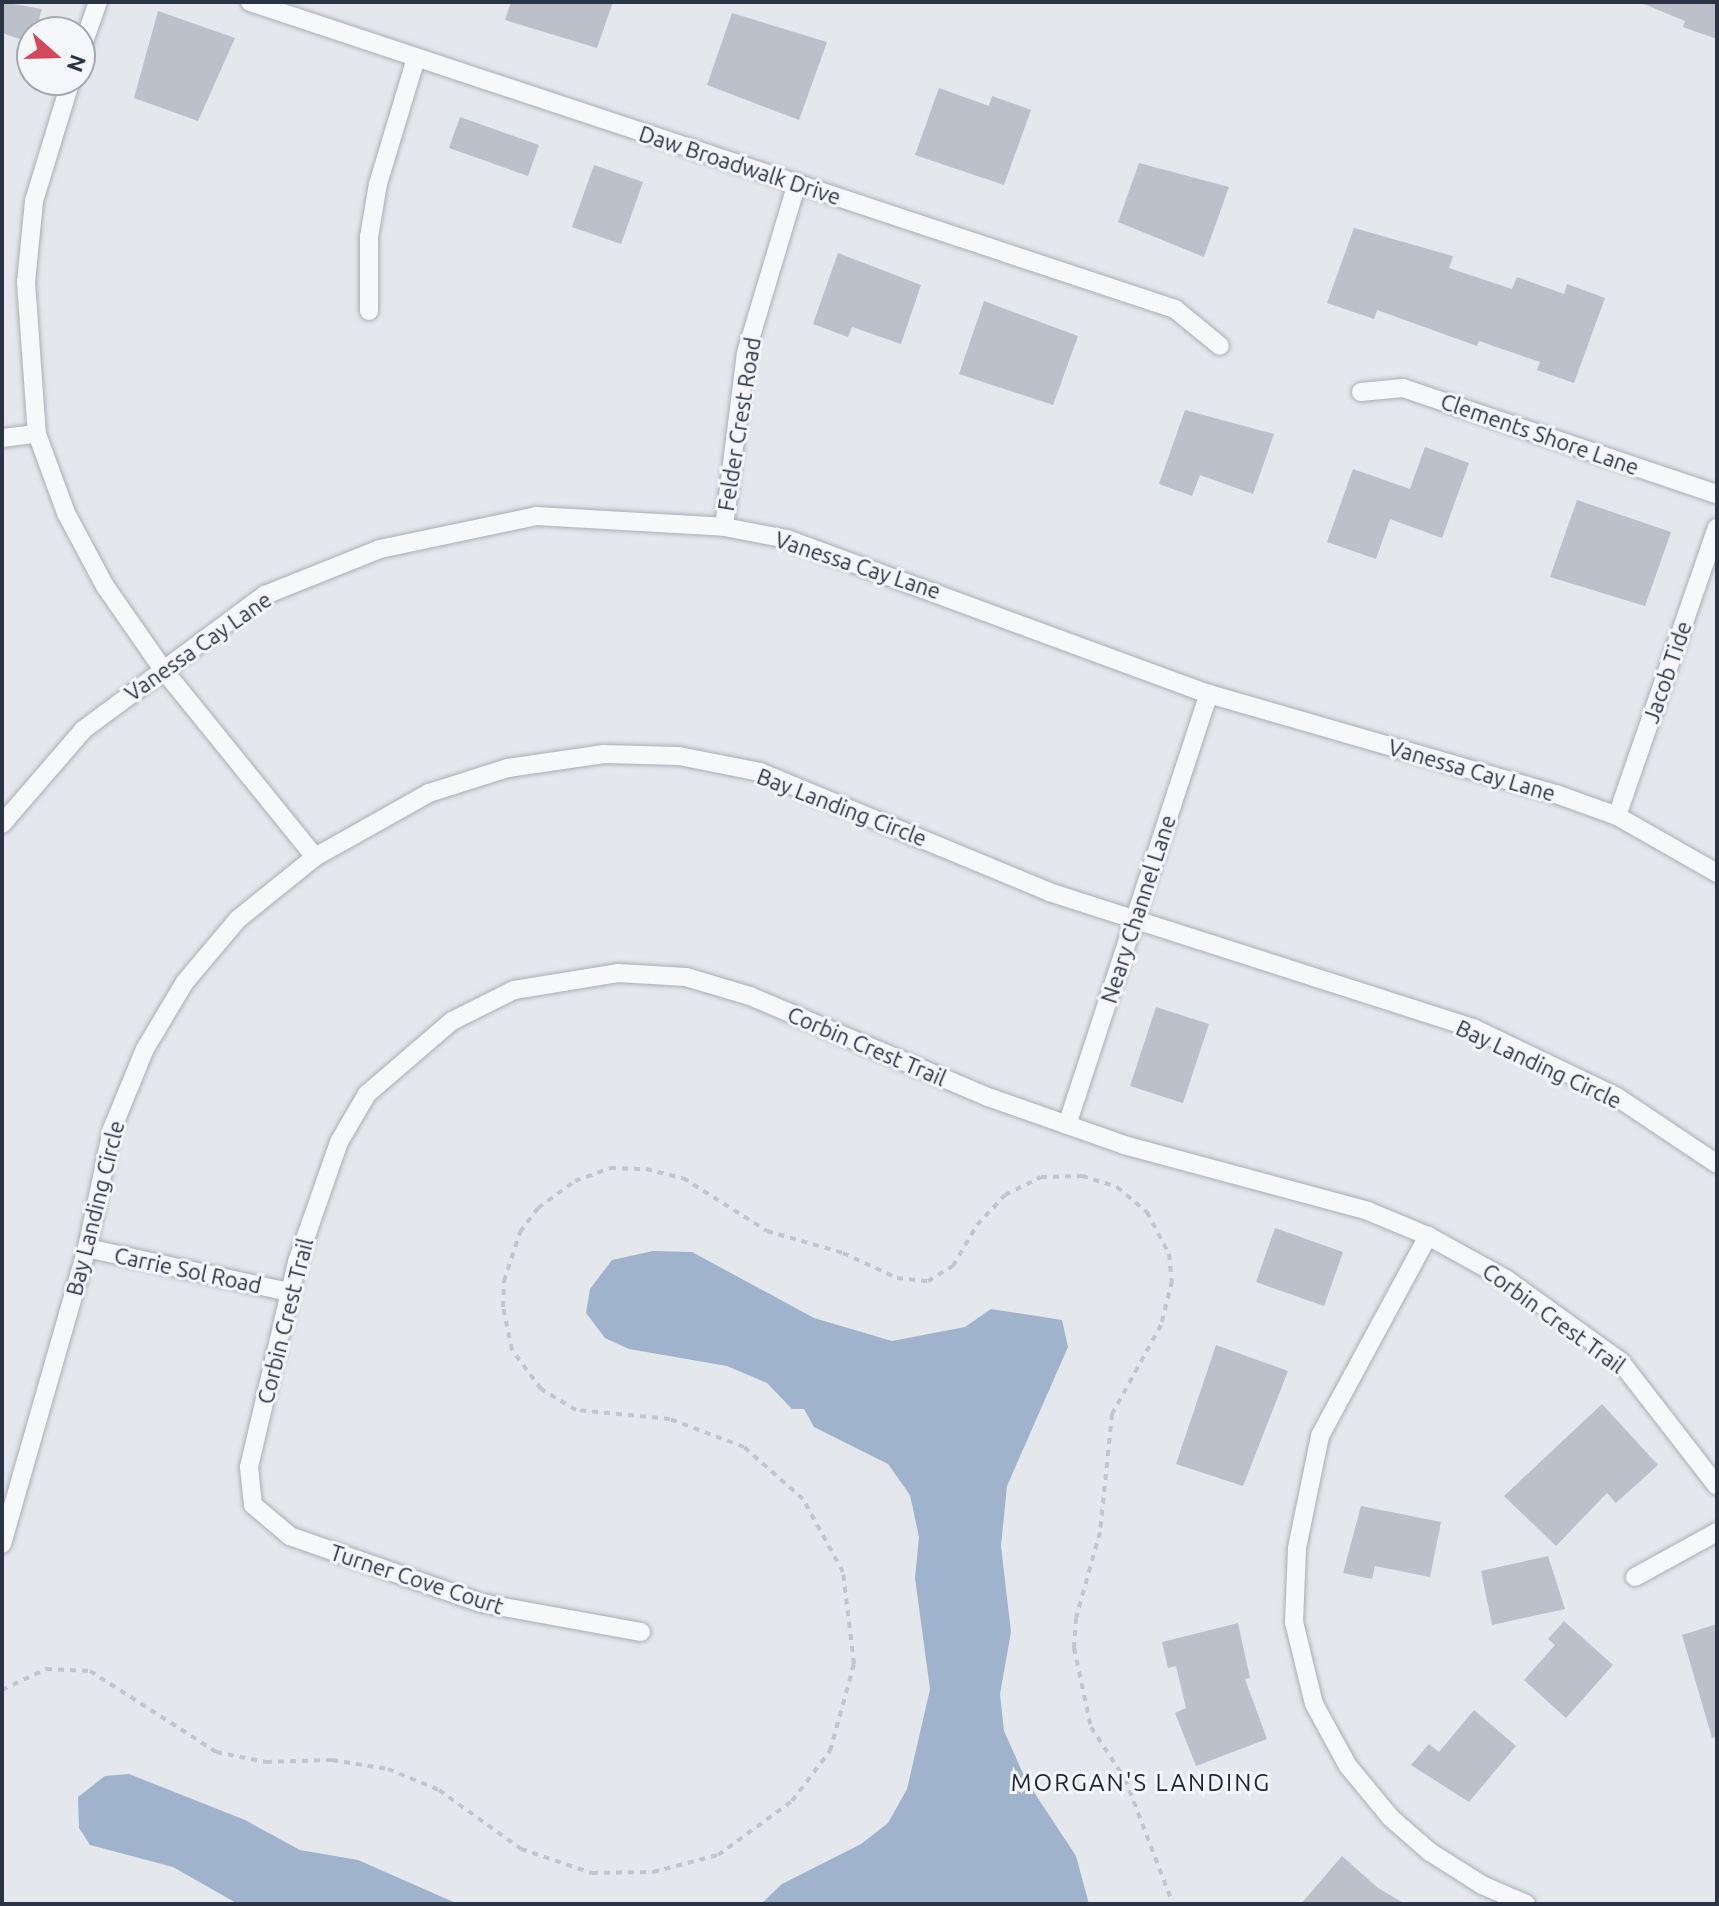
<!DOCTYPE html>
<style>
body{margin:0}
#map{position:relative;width:1719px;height:1906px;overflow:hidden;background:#e4e7ec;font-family:Ubuntu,sans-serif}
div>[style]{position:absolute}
.water>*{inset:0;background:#9fb4cc}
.building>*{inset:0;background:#bbc0ca}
.path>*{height:4px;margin-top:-2px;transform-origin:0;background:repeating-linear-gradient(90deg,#c2c5cb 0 6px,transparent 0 12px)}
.roads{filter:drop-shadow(0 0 2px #a9aeb7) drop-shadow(0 0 2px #a9aeb7)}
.minor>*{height:18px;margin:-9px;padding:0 9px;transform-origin:9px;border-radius:9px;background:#f7f8fa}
span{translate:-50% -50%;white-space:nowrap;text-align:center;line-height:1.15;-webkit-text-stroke:6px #f4f6f9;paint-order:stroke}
.street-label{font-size:22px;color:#2b3445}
.neighbourhood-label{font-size:24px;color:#1d2536;letter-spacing:2px}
.frame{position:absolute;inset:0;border:4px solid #2b3445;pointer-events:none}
.north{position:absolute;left:16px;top:16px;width:80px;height:80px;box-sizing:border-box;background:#f4f6f9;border:2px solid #a4a8b1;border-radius:50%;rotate:110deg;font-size:22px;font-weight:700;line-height:32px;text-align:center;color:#2b3445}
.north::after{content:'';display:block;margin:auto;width:28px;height:36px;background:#d1495b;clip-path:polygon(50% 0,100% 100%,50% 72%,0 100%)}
</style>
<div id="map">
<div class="water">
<i style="clip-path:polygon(653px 1251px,692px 1252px,814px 1318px,892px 1341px,965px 1327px,991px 1309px,1062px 1320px,1068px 1347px,1007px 1486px,1001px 1546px,1011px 1632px,1000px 1694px,1004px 1731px,1026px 1780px,1076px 1856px,1089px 1904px,761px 1904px,782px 1884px,861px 1844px,888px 1823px,907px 1789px,930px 1689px,915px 1578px,919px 1537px,910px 1495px,888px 1464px,814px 1427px,804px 1409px,792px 1409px,767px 1383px,727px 1366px,629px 1349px,605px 1338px,586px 1313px,590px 1289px,612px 1260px)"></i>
<i style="clip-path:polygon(129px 1774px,245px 1820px,300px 1850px,358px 1860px,458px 1904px,238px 1904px,173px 1867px,90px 1845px,79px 1828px,78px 1797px,105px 1776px)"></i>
</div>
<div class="building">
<i style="clip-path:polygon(2px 2px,42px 9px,32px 43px,2px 33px)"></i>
<i style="clip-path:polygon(511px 2px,613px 2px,597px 48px,505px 20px)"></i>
<i style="clip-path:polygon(1639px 2px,1717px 2px,1717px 39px,1683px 27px,1685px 21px)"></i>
<i style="clip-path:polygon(158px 11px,235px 38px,198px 121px,134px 98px)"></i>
<i style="clip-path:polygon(732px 13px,827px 42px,799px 120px,707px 85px)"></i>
<i style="clip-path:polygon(939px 88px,989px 106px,992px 96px,1031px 110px,1004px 185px,915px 155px)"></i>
<i style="clip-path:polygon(460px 117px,539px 145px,528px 176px,449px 148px)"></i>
<i style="clip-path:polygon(1139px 163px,1229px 187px,1204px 257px,1118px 222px)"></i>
<i style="clip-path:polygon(594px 165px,643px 182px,621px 244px,572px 227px)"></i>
<i style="clip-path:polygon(1354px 228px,1453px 256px,1449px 268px,1512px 289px,1517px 277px,1564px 294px,1567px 284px,1605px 298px,1574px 383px,1537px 370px,1540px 362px,1479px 341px,1477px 346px,1377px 310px,1374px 319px,1327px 303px)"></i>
<i style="clip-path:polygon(838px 253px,921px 285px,901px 344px,852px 327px,848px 337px,813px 324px)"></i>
<i style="clip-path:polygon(984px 301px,1078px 336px,1053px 405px,959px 374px)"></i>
<i style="clip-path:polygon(1185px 410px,1274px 434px,1253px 494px,1200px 475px,1192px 496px,1159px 484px)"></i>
<i style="clip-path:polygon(1425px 447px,1469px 463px,1442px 538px,1390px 519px,1376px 559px,1327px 542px,1353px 469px,1410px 489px)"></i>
<i style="clip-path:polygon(1577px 500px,1671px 532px,1645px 606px,1550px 577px)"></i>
<i style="clip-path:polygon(1156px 1007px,1209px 1024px,1183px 1103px,1130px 1086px)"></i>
<i style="clip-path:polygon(1275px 1228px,1343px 1252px,1324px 1306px,1256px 1282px)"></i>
<i style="clip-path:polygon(1216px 1345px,1288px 1371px,1243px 1486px,1176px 1464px)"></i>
<i style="clip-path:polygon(1602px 1404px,1658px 1465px,1616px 1503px,1607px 1493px,1556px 1546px,1504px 1496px)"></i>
<i style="clip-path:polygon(1361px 1506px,1441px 1522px,1430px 1577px,1375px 1566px,1372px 1579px,1343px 1573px)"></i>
<i style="clip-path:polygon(1548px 1556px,1565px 1609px,1492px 1625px,1481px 1571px)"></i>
<i style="clip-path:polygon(1564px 1621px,1613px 1665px,1566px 1718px,1524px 1680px,1555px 1645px,1548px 1639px)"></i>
<i style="clip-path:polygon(1238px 1623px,1250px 1678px,1245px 1679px,1267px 1739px,1196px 1766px,1175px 1713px,1186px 1708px,1176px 1666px,1168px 1668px,1162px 1642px)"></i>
<i style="clip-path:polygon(1717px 1624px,1717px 1737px,1712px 1738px,1682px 1635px)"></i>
<i style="clip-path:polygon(1474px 1710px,1516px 1746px,1469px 1802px,1411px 1765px,1429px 1744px,1439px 1752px)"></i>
<i style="clip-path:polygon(1342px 1856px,1378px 1888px,1405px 1904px,1301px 1904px)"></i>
</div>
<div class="path">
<i style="left:2px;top:1690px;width:49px;rotate:-25.5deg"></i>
<i style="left:46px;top:1669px;width:44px;rotate:2.6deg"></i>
<i style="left:90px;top:1671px;width:150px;rotate:32.7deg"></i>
<i style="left:216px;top:1752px;width:51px;rotate:11.3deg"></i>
<i style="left:266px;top:1762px;width:66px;rotate:-1.7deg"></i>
<i style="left:332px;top:1760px;width:57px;rotate:9.1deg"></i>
<i style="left:388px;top:1769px;width:55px;rotate:22.4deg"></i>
<i style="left:439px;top:1790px;width:101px;rotate:35.7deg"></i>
<i style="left:521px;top:1849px;width:75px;rotate:18.7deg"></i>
<i style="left:592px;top:1873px;width:61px;rotate:-0.9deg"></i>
<i style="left:653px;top:1872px;width:67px;rotate:-14.7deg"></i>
<i style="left:718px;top:1855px;width:92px;rotate:-36.1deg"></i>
<i style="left:792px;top:1801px;width:63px;rotate:-52.8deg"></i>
<i style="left:830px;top:1751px;width:90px;rotate:-74.6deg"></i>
<i style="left:854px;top:1664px;width:93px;rotate:-96.8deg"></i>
<i style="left:843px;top:1572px;width:83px;rotate:-118.7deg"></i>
<i style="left:803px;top:1499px;width:79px;rotate:-138.6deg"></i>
<i style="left:744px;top:1447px;width:79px;rotate:-159.3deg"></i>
<i style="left:670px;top:1419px;width:94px;rotate:-174.5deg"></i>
<i style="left:576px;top:1410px;width:41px;rotate:-149deg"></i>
<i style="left:541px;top:1389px;width:49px;rotate:-126.6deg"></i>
<i style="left:512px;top:1350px;width:44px;rotate:-101.8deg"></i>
<i style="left:503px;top:1307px;width:26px;rotate:-88deg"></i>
<i style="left:504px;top:1281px;width:52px;rotate:-71.9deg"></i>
<i style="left:520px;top:1232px;width:30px;rotate:-53deg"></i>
<i style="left:538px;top:1208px;width:46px;rotate:-36.1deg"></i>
<i style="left:575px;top:1181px;width:37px;rotate:-20deg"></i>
<i style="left:610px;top:1168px;width:36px;rotate:2deg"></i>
<i style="left:646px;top:1169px;width:38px;rotate:14deg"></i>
<i style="left:683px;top:1178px;width:99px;rotate:32.2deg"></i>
<i style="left:767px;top:1231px;width:79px;rotate:16.1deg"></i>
<i style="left:843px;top:1253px;width:60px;rotate:24.8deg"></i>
<i style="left:897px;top:1278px;width:31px;rotate:6deg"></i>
<i style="left:928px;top:1281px;width:29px;rotate:-31deg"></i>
<i style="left:953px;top:1266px;width:48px;rotate:-59.7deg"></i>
<i style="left:977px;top:1225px;width:41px;rotate:-47deg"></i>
<i style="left:1005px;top:1195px;width:40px;rotate:-26.6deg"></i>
<i style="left:1041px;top:1177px;width:41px;rotate:-1.4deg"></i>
<i style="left:1082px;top:1176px;width:37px;rotate:17deg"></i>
<i style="left:1117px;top:1187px;width:39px;rotate:40deg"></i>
<i style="left:1147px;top:1212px;width:47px;rotate:62.4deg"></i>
<i style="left:1169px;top:1254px;width:27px;rotate:84deg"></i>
<i style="left:1172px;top:1281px;width:45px;rotate:104deg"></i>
<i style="left:1161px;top:1325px;width:102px;rotate:118.8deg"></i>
<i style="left:1112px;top:1414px;width:119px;rotate:95.8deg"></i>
<i style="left:1100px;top:1532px;width:89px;rotate:105.6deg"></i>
<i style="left:1076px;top:1618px;width:30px;rotate:94deg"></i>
<i style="left:1074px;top:1648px;width:81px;rotate:77.9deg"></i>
<i style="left:1091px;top:1727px;width:62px;rotate:56.8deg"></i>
<i style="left:1125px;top:1779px;width:134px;rotate:69deg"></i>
</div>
<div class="roads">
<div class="minor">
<i style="left:250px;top:2px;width:975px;rotate:18.36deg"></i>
<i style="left:1175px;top:309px;width:58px;rotate:39.4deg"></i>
<i style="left:80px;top:53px;width:54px;rotate:-70.6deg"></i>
<i style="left:71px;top:80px;width:127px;rotate:107deg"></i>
<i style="left:34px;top:201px;width:81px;rotate:95.6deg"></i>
<i style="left:26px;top:282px;width:152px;rotate:85.9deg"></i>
<i style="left:37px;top:434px;width:84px;rotate:69.8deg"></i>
<i style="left:66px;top:513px;width:83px;rotate:61.9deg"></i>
<i style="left:105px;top:586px;width:100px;rotate:55.2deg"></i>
<i style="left:162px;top:668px;width:243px;rotate:51deg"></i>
<i style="left:369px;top:311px;width:74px;rotate:-90deg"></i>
<i style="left:369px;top:237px;width:54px;rotate:-80.4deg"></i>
<i style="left:378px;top:184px;width:132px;rotate:-73.2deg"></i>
<i style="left:1361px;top:392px;width:42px;rotate:-5.4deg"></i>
<i style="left:1403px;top:388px;width:331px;rotate:18.7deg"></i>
<i style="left:2px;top:438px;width:35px;rotate:-7deg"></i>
<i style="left:724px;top:527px;width:175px;rotate:-82.8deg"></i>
<i style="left:746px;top:353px;width:177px;rotate:-73.3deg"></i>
<i style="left:1617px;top:816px;width:305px;rotate:-70.9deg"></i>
<i style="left:2px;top:824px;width:124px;rotate:-49.2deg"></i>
<i style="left:83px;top:730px;width:227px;rotate:-36.6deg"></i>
<i style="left:265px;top:595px;width:124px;rotate:-21.8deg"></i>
<i style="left:380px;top:549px;width:159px;rotate:-11.9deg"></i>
<i style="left:536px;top:516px;width:188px;rotate:3.3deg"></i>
<i style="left:724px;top:527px;width:64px;rotate:10.8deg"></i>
<i style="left:787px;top:539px;width:450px;rotate:20.2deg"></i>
<i style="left:1209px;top:694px;width:361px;rotate:16.1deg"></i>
<i style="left:1556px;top:794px;width:65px;rotate:19.8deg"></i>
<i style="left:1617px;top:816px;width:115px;rotate:29.7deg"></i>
<i style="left:1067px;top:1125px;width:454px;rotate:-71.8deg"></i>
<i style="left:1428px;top:1236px;width:227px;rotate:118.4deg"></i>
<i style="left:1320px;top:1436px;width:114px;rotate:101.6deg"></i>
<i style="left:1297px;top:1548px;width:74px;rotate:92.3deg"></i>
<i style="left:1294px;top:1622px;width:84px;rotate:76.3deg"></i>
<i style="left:1314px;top:1704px;width:71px;rotate:61.3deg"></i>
<i style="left:1348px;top:1766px;width:67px;rotate:50.4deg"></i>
<i style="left:1391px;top:1818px;width:52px;rotate:41.1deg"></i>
<i style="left:1430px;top:1852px;width:62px;rotate:32.4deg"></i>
<i style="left:1482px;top:1885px;width:48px;rotate:23.4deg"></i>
<i style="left:87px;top:1248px;width:207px;rotate:12.3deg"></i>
<i style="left:2px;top:1544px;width:308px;rotate:-74deg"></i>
<i style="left:87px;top:1248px;width:122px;rotate:-78.1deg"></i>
<i style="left:112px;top:1129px;width:87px;rotate:-67.6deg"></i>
<i style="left:145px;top:1049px;width:78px;rotate:-59.2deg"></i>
<i style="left:185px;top:982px;width:82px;rotate:-49.9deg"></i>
<i style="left:238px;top:919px;width:99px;rotate:-38.8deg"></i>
<i style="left:315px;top:857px;width:131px;rotate:-29.3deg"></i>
<i style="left:429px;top:793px;width:83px;rotate:-17.6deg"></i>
<i style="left:508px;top:768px;width:97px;rotate:-8.3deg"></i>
<i style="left:604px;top:754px;width:75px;rotate:1.5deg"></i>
<i style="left:679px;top:756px;width:83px;rotate:11.2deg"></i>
<i style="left:760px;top:772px;width:313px;rotate:22.5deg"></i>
<i style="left:1049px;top:892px;width:447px;rotate:17.8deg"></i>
<i style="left:1475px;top:1029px;width:157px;rotate:25.6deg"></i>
<i style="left:1617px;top:1097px;width:120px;rotate:33.8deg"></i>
<i style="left:1635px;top:1577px;width:94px;rotate:-28.8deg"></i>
<i style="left:641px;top:1632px;width:163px;rotate:-169.7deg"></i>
<i style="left:481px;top:1603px;width:202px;rotate:-160.7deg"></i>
<i style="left:290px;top:1536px;width:48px;rotate:-140deg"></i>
<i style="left:253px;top:1505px;width:38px;rotate:-96deg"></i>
<i style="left:249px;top:1467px;width:211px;rotate:-76.8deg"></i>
<i style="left:297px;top:1262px;width:127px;rotate:-70.7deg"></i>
<i style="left:339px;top:1142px;width:56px;rotate:-59.7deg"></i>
<i style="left:367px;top:1094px;width:112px;rotate:-40.7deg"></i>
<i style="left:452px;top:1021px;width:69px;rotate:-26.6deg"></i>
<i style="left:514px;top:990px;width:105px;rotate:-9.3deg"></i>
<i style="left:618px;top:973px;width:68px;rotate:3.4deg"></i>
<i style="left:686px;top:977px;width:67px;rotate:16.5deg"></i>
<i style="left:750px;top:996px;width:259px;rotate:23deg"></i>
<i style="left:988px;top:1097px;width:144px;rotate:19.4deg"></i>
<i style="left:1124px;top:1145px;width:253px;rotate:15.1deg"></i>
<i style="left:1368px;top:1211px;width:65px;rotate:22.6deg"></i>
<i style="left:1428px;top:1236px;width:89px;rotate:28.9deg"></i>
<i style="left:1506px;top:1279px;width:140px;rotate:35.7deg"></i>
<i style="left:1620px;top:1361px;width:158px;rotate:52.2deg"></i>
</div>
</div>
<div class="street-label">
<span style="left:740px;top:165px;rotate:18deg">Daw Broadwalk Drive</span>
<span style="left:739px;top:424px;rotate:-81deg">Felder Crest Road</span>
<span style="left:1540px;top:434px;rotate:19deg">Clements Shore Lane</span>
<span style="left:858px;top:565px;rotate:18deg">Vanessa Cay Lane</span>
<span style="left:198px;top:646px;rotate:-35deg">Vanessa Cay Lane</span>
<span style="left:1667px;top:672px;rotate:-71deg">Jacob Tide</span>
<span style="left:1472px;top:770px;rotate:16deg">Vanessa Cay Lane</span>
<span style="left:842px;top:807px;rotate:21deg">Bay Landing Circle</span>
<span style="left:1138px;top:909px;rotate:-72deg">Neary Channel Lane</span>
<span style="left:867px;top:1046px;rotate:23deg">Corbin Crest Trail</span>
<span style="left:1539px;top:1064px;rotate:25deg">Bay Landing Circle</span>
<span style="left:95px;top:1208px;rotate:-76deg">Bay Landing Circle</span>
<span style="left:188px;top:1270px;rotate:12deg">Carrie Sol Road</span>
<span style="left:1554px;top:1318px;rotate:36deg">Corbin Crest Trail</span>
<span style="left:285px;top:1321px;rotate:-76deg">Corbin Crest Trail</span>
<span style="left:417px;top:1579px;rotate:18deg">Turner Cove Court</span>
</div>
<div class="neighbourhood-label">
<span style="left:1141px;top:1783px">MORGAN'S LANDING</span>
</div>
<div class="frame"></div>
<div class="north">N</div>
</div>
